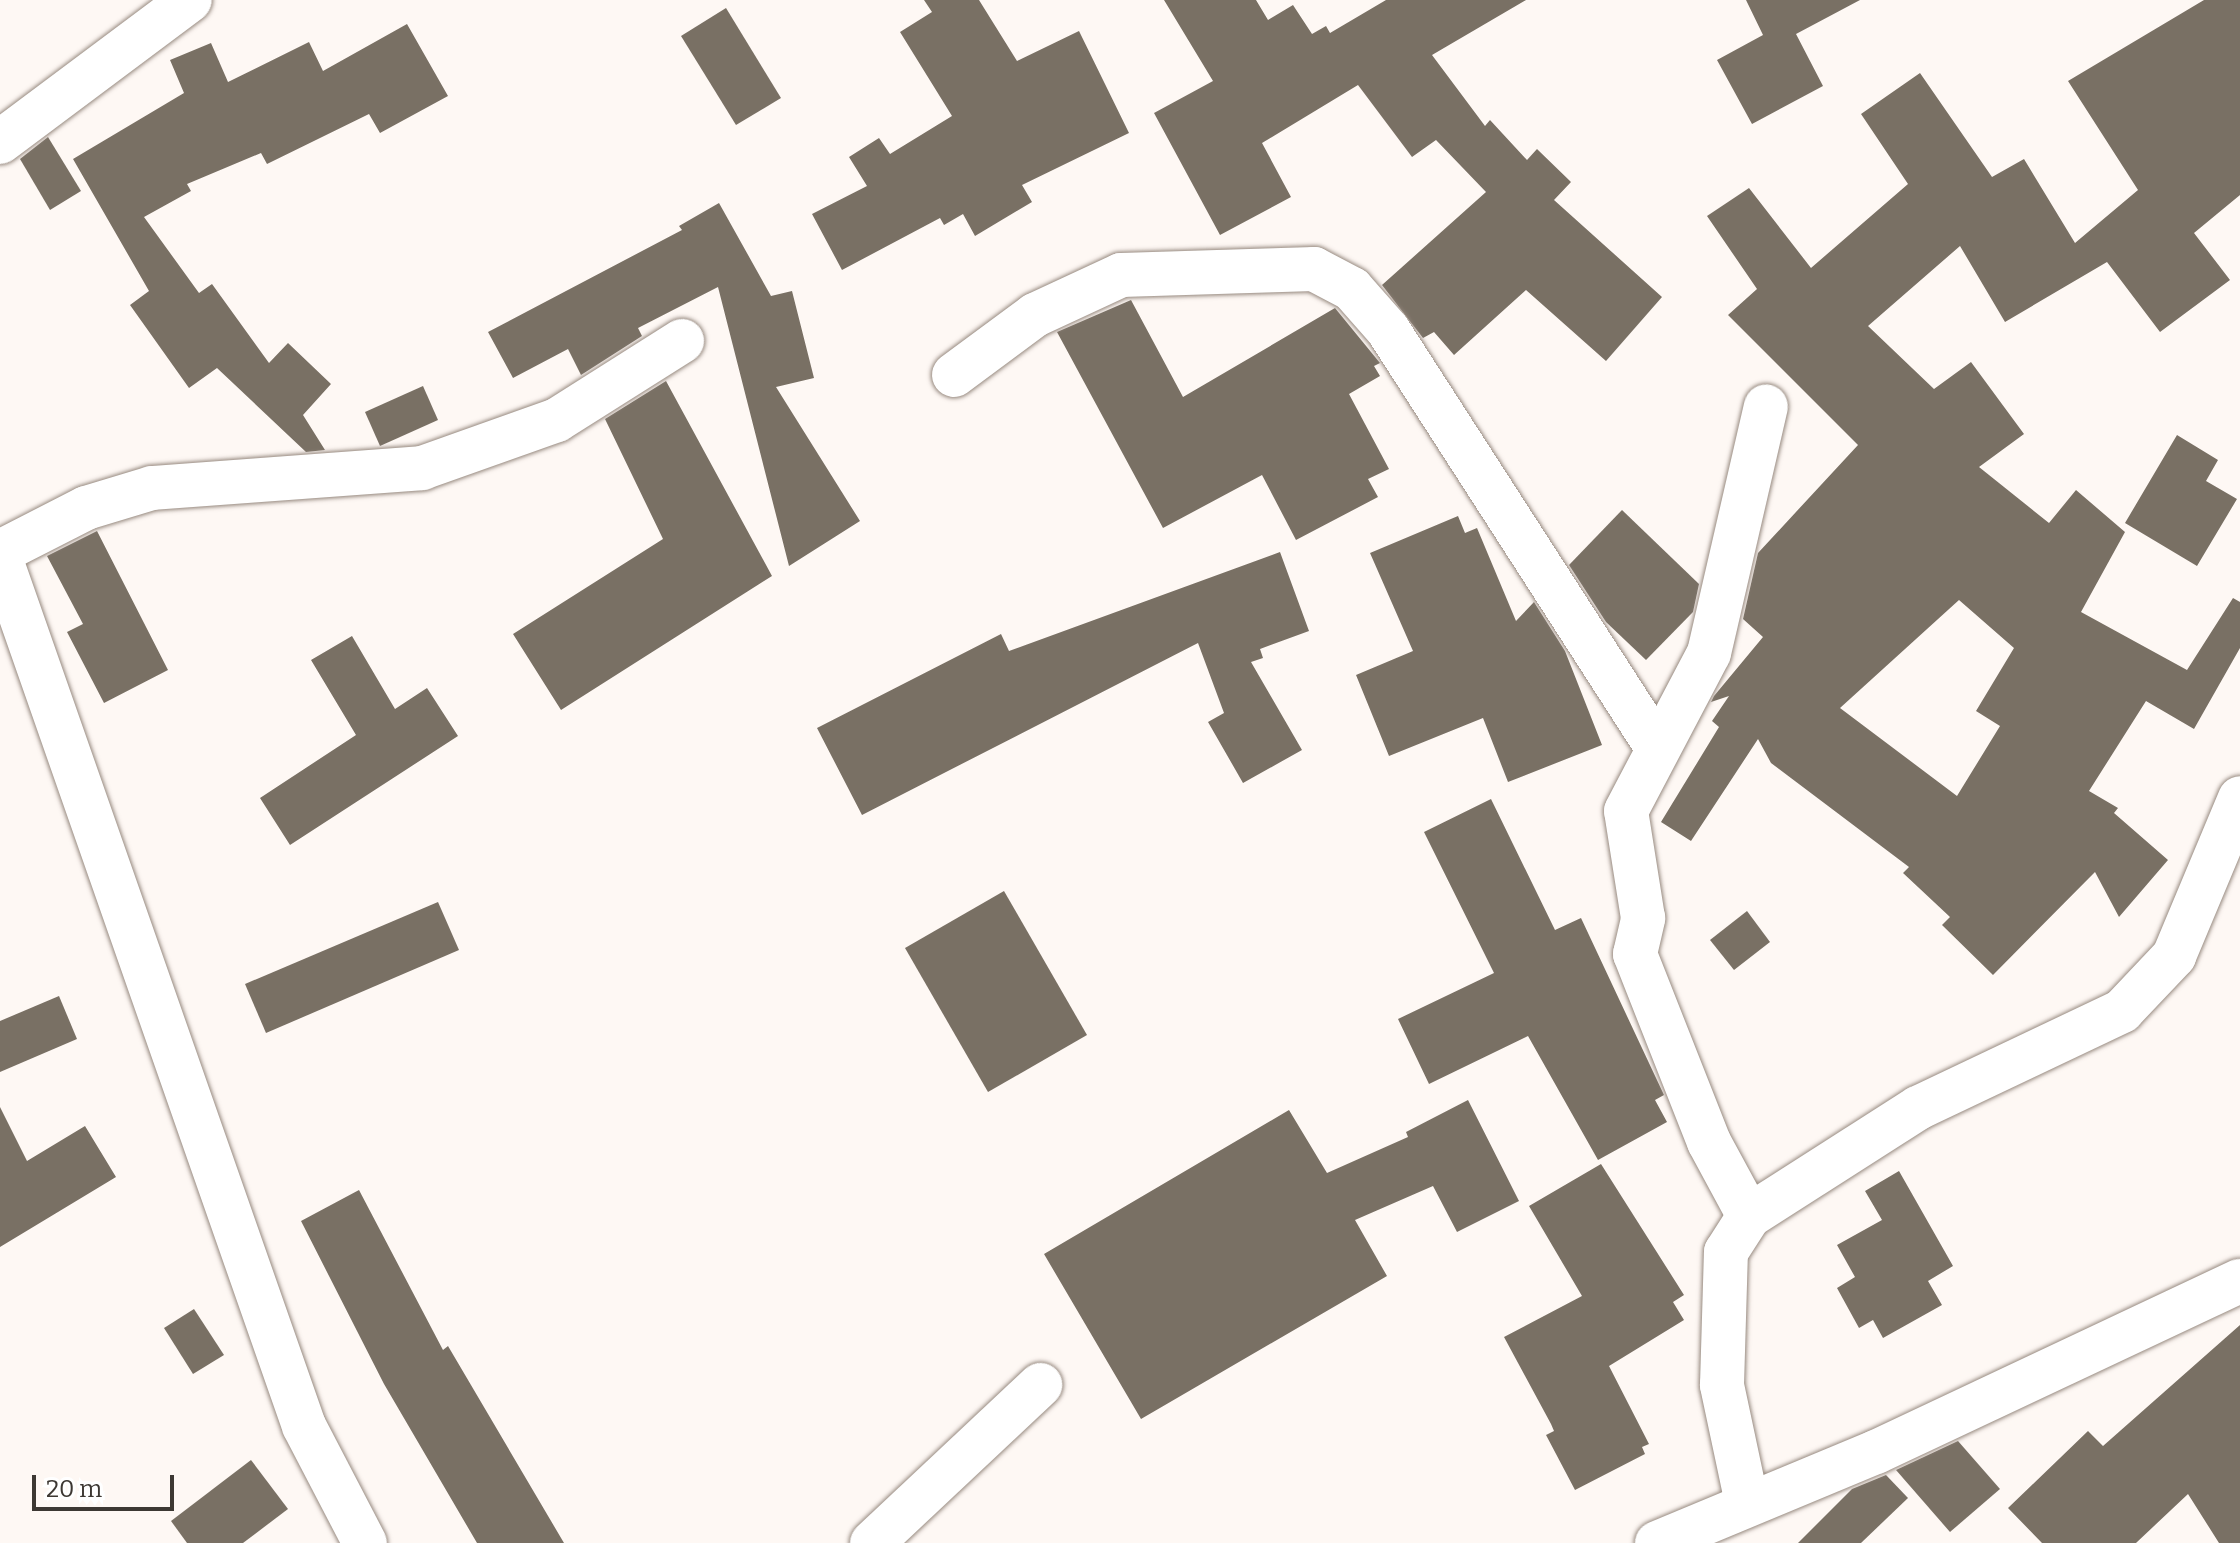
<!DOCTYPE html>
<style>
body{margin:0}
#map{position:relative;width:2240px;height:1543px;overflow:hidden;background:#fef8f4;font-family:Bitter,serif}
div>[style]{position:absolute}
.building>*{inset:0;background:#797064}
.roads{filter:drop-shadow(0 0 2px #978a80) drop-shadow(0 0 2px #978a80)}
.minor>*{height:44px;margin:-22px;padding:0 22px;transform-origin:22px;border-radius:22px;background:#fff}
.tertiary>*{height:44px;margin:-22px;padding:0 22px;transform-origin:22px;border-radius:22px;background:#fff}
span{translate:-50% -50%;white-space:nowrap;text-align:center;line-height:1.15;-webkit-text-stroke:8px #fff;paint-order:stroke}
.scale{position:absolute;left:32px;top:1475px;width:142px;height:36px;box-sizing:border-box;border:4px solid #3d3833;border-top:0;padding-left:10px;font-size:24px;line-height:28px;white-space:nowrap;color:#3d3833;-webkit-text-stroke:6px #fff;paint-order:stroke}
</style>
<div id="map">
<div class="building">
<i style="clip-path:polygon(924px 0,979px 0,1017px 61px,1079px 31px,1129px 133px,1022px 185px,1032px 202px,975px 236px,963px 214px,944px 225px,940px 218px,842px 270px,812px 214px,867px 186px,849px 157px,879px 138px,890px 154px,952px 116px,900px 32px,932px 12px)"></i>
<i style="clip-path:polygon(1164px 0,1256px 0,1268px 20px,1293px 5px,1312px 34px,1326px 26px,1330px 33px,1386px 0,1526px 0,1432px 55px,1485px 126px,1490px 120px,1527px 160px,1537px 149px,1571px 182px,1554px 200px,1662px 297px,1606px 361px,1526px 290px,1454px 355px,1434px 332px,1423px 338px,1382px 285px,1486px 192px,1436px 140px,1412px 157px,1358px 85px,1262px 143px,1291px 197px,1220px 235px,1154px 113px,1213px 81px)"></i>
<i style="clip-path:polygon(1746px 0,1860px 0,1796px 34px,1823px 86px,1752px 124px,1717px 60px,1763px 35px)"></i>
<i style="clip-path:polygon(evenodd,2204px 0,2240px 0,2240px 195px,2194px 233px,2230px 280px,2160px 332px,2107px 262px,2005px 322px,1960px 246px,1868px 326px,1934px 389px,1971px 362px,2024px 434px,1979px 467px,2049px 523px,2076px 490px,2125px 532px,2081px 612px,2187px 670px,2233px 598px,2240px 602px,2240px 648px,2194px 729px,2146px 701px,2089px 791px,2118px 808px,2114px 813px,2168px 860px,2119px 917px,2095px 872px,1993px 975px,1942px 925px,1950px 917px,1903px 873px,1909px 867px,1771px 763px,1758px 739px,1691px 841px,1661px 822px,1719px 727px,1712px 721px,1729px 696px,1711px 702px,1714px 696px,1763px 637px,1743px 619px,1758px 553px,1858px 445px,1728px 315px,1757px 289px,1707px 216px,1749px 188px,1811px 268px,1908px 184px,1861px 114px,1920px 73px,1992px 177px,2024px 159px,2075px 243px,2138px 190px,2068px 81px,2204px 0,1959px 600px,2014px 648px,1976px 711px,2000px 726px,1957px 796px,1840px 708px,1959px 600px)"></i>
<i style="clip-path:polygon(726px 8px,781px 98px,736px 125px,681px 36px)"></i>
<i style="clip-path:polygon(407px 24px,448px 96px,380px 133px,369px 114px,267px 164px,261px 153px,187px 184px,191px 191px,144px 217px,199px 293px,212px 284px,269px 363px,288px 343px,331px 384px,303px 415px,325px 450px,306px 452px,217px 368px,189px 388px,130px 305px,149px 291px,73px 159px,184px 93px,170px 60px,211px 43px,228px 82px,309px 42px,323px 71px)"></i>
<i style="clip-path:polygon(48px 137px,81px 191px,50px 210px,20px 159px)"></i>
<i style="clip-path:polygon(719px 203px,771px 296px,792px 291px,814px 378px,776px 387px,860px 521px,789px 566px,718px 287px,638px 328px,642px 336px,581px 375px,568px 349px,513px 378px,488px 332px,682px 230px,679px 226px)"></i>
<i style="clip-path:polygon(1131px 300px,1183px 397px,1335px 308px,1380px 363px,1374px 366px,1380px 376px,1349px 394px,1389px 469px,1368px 479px,1378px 497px,1296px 540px,1262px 475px,1163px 528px,1057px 332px)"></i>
<i style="clip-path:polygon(666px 381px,772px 576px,561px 710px,513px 634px,663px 539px,605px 419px)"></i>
<i style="clip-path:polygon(423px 386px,438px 420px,380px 446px,365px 412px)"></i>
<i style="clip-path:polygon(2177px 435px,2218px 460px,2206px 481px,2237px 499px,2197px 566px,2125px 523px)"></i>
<i style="clip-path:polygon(1622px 510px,1699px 584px,1693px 612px,1646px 660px,1606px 622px,1569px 565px)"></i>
<i style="clip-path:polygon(1458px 516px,1465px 533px,1477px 528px,1516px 621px,1534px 602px,1565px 651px,1602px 745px,1508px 782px,1483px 718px,1389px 756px,1356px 675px,1413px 651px,1370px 553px)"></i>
<i style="clip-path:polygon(97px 531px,168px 670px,104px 703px,67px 632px,83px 624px,47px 556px)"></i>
<i style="clip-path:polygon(1280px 552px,1309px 631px,1260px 649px,1263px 658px,1251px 662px,1302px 750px,1243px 783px,1208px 722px,1224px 713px,1198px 643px,862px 815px,817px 728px,1001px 634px,1009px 651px)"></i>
<i style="clip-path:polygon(352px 636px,395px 709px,427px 688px,458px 736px,290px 845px,260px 798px,356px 735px,311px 660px)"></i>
<i style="clip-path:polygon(1491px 799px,1555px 930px,1581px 918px,1664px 1095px,1655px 1100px,1667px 1122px,1598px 1160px,1528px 1036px,1429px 1084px,1398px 1019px,1494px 973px,1424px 832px)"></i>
<i style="clip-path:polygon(1004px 891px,1087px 1035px,988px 1092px,905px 948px)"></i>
<i style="clip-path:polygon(438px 902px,459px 950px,266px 1033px,245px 984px)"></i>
<i style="clip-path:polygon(1747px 911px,1770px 942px,1734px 970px,1710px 940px)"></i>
<i style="clip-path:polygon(59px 996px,77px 1039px,0 1072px,0 1021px)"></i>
<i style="clip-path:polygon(1468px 1100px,1519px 1201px,1457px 1232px,1433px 1186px,1355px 1220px,1387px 1276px,1141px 1419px,1044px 1254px,1289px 1110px,1327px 1173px,1408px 1137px,1406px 1132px)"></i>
<i style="clip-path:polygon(0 1107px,27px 1161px,85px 1126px,116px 1177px,0 1247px)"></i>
<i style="clip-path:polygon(1601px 1164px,1684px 1295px,1673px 1302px,1684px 1320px,1609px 1366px,1649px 1444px,1642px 1447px,1645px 1454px,1575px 1490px,1546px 1435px,1554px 1431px,1551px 1424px,1504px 1337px,1582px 1296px,1529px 1206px)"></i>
<i style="clip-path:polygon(1899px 1171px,1953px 1266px,1928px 1281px,1942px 1305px,1883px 1338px,1873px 1320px,1859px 1328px,1837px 1288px,1855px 1277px,1837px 1245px,1882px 1220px,1865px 1191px)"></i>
<i style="clip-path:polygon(359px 1190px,443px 1350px,448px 1346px,564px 1543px,477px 1543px,384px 1384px,301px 1221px)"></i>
<i style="clip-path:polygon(194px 1309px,224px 1355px,193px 1374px,164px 1328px)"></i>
<i style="clip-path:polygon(2240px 1325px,2240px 1543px,2219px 1543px,2188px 1494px,2136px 1543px,2042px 1543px,2008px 1508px,2088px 1431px,2103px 1446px)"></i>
<i style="clip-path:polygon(1958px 1441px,2000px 1489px,1950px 1532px,1896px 1470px)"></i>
<i style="clip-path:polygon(251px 1460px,288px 1509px,243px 1543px,187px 1543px,171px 1521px)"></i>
<i style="clip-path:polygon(1886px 1475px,1908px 1498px,1861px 1543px,1798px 1543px,1852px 1489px)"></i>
</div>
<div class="roads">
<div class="minor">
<i style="left:0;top:142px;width:237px;rotate:-36.8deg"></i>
<i style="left:954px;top:375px;width:101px;rotate:-36.5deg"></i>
<i style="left:1035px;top:315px;width:95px;rotate:-24.9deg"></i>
<i style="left:1121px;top:275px;width:193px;rotate:-1.8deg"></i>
<i style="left:1314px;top:269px;width:43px;rotate:27.8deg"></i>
<i style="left:1352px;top:289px;width:55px;rotate:48.7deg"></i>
<i style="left:1388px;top:330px;width:496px;rotate:57.2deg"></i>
<i style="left:0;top:552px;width:97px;rotate:-27.1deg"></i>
<i style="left:86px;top:508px;width:69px;rotate:-16.9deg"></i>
<i style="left:152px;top:488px;width:271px;rotate:-4.2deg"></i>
<i style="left:422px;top:468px;width:143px;rotate:-19.6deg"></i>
<i style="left:557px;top:420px;width:148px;rotate:-32.3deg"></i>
<i style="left:1749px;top:1216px;width:84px;rotate:-118.4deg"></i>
<i style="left:1709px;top:1142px;width:202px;rotate:-111.5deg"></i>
<i style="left:1635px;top:954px;width:37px;rotate:-77deg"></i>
<i style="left:1643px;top:918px;width:108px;rotate:-99deg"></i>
<i style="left:1626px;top:811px;width:178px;rotate:-62.3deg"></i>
<i style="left:1709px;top:653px;width:253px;rotate:-77deg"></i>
<i style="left:1747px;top:1503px;width:121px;rotate:-102deg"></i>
<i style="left:1722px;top:1385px;width:133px;rotate:-88.3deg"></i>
<i style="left:1726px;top:1252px;width:43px;rotate:-57.4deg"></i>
<i style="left:1749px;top:1216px;width:201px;rotate:-32.6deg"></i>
<i style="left:1918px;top:1108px;width:226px;rotate:-25.4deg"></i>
<i style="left:2122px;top:1011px;width:76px;rotate:-46.6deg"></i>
<i style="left:2174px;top:956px;width:171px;rotate:-67.3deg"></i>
<i style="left:872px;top:1543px;width:231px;rotate:-43.2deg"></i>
<i style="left:1657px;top:1543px;width:237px;rotate:-22.6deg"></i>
<i style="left:1876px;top:1452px;width:402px;rotate:-25.2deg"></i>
</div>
<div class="tertiary">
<i style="left:0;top:557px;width:921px;rotate:70.72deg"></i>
<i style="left:304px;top:1426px;width:132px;rotate:62.5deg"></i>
</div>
</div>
<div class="scale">20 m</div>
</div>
